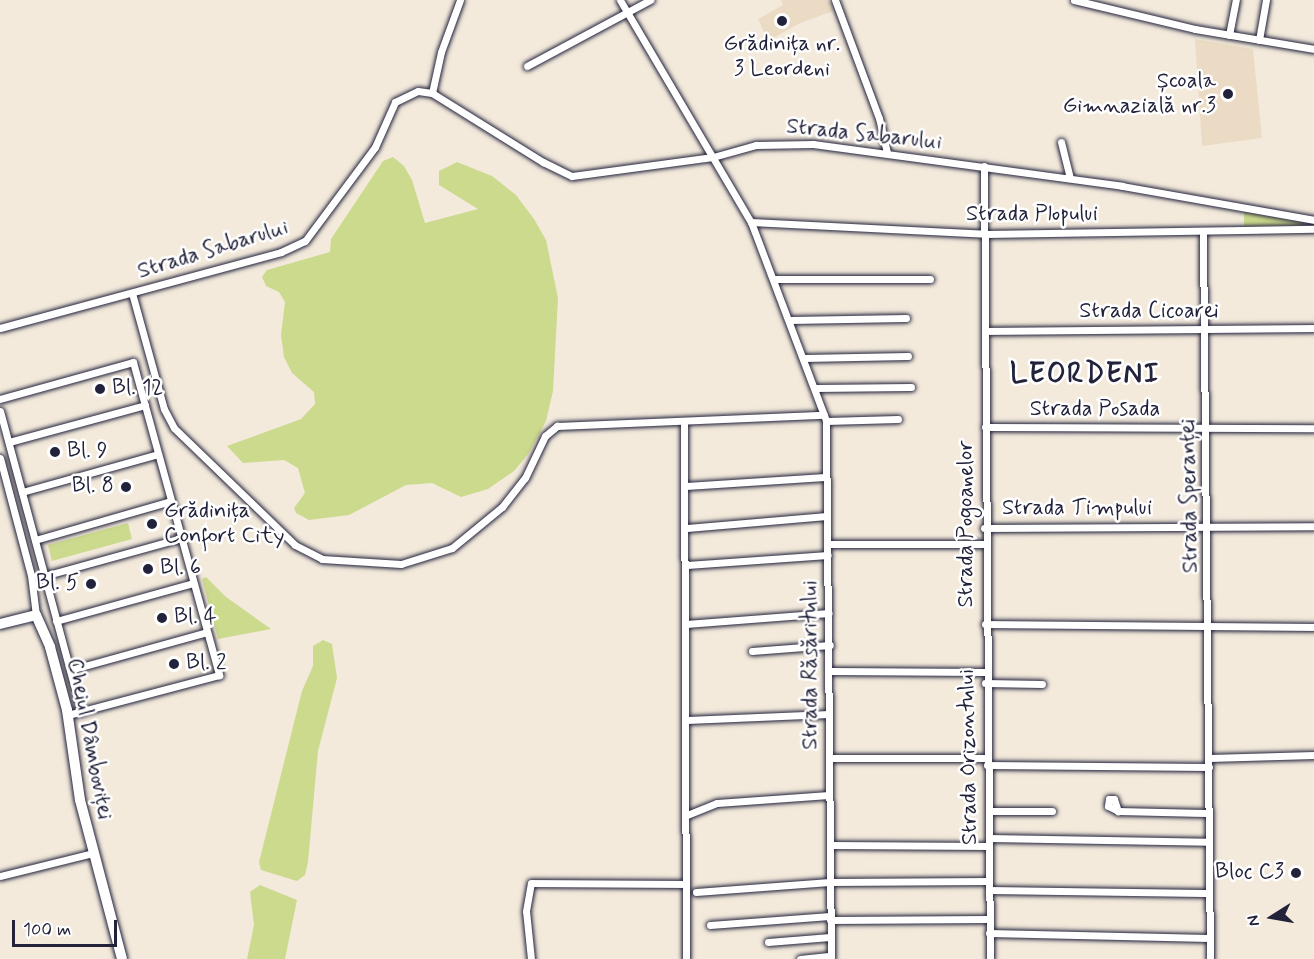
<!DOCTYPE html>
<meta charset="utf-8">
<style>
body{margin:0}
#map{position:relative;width:1314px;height:959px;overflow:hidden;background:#f3eadc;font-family:Mynerve,sans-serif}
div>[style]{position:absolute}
.built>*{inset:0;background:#ebdbc4}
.green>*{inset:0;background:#ccda8d}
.roads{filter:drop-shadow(0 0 2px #22223b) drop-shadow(0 0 2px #22223b)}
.street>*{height:7px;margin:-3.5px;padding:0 3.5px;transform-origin:3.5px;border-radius:3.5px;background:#fff}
.secondary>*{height:10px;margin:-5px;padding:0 5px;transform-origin:5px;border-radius:5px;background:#fff}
.dots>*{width:16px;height:16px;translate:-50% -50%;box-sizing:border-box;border:3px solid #fff;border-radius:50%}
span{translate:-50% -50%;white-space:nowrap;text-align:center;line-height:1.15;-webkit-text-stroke:5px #fff;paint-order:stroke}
.poi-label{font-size:22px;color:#22223b}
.right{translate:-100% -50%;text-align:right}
.left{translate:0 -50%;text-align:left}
.street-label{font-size:22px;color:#22223b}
.district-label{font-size:28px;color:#22223b;font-weight:700;letter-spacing:1.5px}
.north{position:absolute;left:1242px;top:887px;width:60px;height:60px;-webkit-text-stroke:4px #fff;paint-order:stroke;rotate:259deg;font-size:16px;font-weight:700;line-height:24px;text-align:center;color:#22223b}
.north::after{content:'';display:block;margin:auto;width:21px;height:27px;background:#22223b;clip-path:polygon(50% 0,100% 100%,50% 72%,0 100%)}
.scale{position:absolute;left:12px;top:920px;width:105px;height:27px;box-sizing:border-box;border:3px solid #22223b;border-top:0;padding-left:8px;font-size:18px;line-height:21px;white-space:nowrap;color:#22223b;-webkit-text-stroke:4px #fff;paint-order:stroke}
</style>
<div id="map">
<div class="built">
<i style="clip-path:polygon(781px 0,829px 0,833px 11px,800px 23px,768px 41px,758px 19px,783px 5px)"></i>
<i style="clip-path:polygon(1195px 39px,1253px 49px,1262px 138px,1202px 146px)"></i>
</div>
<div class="green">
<i style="clip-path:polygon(393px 157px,404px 166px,412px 180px,425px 223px,478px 209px,439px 185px,439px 171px,457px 162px,492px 176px,516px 195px,534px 219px,546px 240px,558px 298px,553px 391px,546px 421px,529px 453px,514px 471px,488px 489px,461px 497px,432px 483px,406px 485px,349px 515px,309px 520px,296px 513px,294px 508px,305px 493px,298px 468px,284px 460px,243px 463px,227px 446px,301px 419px,315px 404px,314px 392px,292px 373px,284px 357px,281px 335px,285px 302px,279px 292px,266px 286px,262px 277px,267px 270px,330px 252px,331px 239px,383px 161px)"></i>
<i style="clip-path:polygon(1244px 212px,1304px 223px,1304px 225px,1244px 226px)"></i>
<i style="clip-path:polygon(128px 523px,132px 539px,52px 561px,48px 545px)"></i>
<i style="clip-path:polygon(206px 577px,226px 597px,271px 629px,218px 639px,202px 579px)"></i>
<i style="clip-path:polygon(323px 640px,332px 644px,337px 678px,318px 751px,308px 862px,305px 875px,297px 881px,261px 870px,259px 862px,302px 691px,313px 666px,313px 646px)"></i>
<i style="clip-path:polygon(260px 885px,297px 900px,285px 959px,247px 959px,254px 925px,250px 892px)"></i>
</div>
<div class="roads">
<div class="street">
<i style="left:620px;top:0;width:258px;rotate:59.5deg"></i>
<i style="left:751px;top:222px;width:213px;rotate:69.3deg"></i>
<i style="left:826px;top:421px;width:538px;rotate:89.47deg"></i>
<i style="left:835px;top:0;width:126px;rotate:69.6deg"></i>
<i style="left:879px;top:118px;width:35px;rotate:77deg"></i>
<i style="left:1074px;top:0;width:124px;rotate:13.5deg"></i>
<i style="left:1195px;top:29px;width:121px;rotate:9.5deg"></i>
<i style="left:1229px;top:35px;width:36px;rotate:-79deg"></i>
<i style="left:1259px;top:40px;width:41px;rotate:-80.1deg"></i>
<i style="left:527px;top:66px;width:140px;rotate:-28.2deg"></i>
<i style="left:432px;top:93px;width:42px;rotate:-77.6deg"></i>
<i style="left:441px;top:52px;width:55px;rotate:-69.9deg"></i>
<i style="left:1061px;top:142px;width:37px;rotate:76deg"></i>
<i style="left:984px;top:166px;width:793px;rotate:89.57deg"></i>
<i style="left:751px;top:222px;width:234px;rotate:2.9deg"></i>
<i style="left:985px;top:234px;width:329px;rotate:-0.9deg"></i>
<i style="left:1203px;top:233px;width:726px;rotate:89.45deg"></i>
<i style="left:775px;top:279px;width:155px"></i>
<i style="left:132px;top:293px;width:120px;rotate:74.6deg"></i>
<i style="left:164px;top:409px;width:21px;rotate:62deg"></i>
<i style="left:174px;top:428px;width:168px;rotate:44deg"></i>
<i style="left:295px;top:545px;width:30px;rotate:27deg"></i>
<i style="left:322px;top:559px;width:79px;rotate:3.6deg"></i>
<i style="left:401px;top:564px;width:53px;rotate:-17.4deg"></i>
<i style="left:452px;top:548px;width:65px;rotate:-39.4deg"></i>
<i style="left:502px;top:507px;width:37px;rotate:-52deg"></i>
<i style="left:525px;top:478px;width:47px;rotate:-64.5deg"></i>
<i style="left:545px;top:436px;width:16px;rotate:-40deg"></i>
<i style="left:557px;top:426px;width:267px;rotate:-2.4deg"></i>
<i style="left:790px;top:320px;width:116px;rotate:-1deg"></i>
<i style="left:0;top:328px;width:291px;rotate:-15.1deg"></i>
<i style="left:281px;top:252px;width:26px;rotate:-25deg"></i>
<i style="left:305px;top:241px;width:117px;rotate:-53.3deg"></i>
<i style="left:375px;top:147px;width:49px;rotate:-66deg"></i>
<i style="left:395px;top:102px;width:25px;rotate:-26deg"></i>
<i style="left:418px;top:91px;width:14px;rotate:8deg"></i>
<i style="left:432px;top:93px;width:131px;rotate:31.9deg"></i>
<i style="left:543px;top:162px;width:32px;rotate:26deg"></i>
<i style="left:572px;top:176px;width:142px;rotate:-7.7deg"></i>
<i style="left:713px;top:157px;width:45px;rotate:-15.6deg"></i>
<i style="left:756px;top:145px;width:57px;rotate:-1deg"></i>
<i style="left:813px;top:144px;width:312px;rotate:7.7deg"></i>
<i style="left:1122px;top:186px;width:195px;rotate:10deg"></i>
<i style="left:985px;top:331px;width:329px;rotate:-0.5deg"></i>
<i style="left:804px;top:358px;width:104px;rotate:-1.1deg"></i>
<i style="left:815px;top:388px;width:96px;rotate:-0.6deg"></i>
<i style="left:0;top:399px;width:138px;rotate:-15.5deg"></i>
<i style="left:133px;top:362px;width:325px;rotate:74.6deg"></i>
<i style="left:219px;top:675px;width:156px;rotate:165.2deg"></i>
<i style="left:0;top:411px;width:312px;rotate:74.9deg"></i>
<i style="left:826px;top:421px;width:72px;rotate:-1.6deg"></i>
<i style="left:684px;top:423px;width:536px;rotate:89.79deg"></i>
<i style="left:985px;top:427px;width:329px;rotate:0.2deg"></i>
<i style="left:9px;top:442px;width:141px;rotate:-15.2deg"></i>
<i style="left:0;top:458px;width:121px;rotate:75.2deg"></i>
<i style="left:31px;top:575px;width:40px;rotate:82.9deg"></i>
<i style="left:686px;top:486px;width:139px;rotate:-3.7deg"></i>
<i style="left:22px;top:492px;width:141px;rotate:-15.6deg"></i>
<i style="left:687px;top:528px;width:140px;rotate:-4.9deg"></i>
<i style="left:984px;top:528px;width:330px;rotate:-0.3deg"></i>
<i style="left:35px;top:540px;width:141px;rotate:-16deg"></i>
<i style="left:827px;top:544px;width:157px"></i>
<i style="left:687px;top:565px;width:141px;rotate:-4.1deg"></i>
<i style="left:44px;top:576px;width:142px;rotate:-15.5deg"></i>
<i style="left:56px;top:621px;width:142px;rotate:-15.5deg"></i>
<i style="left:686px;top:624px;width:143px;rotate:-4.4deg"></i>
<i style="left:985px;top:624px;width:329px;rotate:0.5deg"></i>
<i style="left:752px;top:651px;width:78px;rotate:-4.4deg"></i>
<i style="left:70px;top:670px;width:142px;rotate:-15.5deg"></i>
<i style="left:829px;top:671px;width:156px;rotate:0.4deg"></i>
<i style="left:985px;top:683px;width:57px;rotate:1deg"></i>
<i style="left:687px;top:720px;width:142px;rotate:-2.4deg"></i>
<i style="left:829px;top:758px;width:158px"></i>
<i style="left:1209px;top:758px;width:105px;rotate:-1.6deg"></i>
<i style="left:987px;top:765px;width:222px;rotate:0.5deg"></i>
<i style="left:1116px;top:810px;width:9px;rotate:-153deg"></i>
<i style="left:1108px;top:806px;width:7px;rotate:-82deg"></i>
<i style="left:1109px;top:799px;width:5px"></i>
<i style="left:1114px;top:799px;width:13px;rotate:72deg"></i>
<i style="left:1118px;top:811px;width:90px;rotate:1.3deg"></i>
<i style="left:989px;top:811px;width:63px"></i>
<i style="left:687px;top:815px;width:32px;rotate:-22deg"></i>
<i style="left:717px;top:803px;width:112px;rotate:-4.1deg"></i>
<i style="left:989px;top:838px;width:219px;rotate:1deg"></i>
<i style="left:830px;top:845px;width:159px;rotate:0.4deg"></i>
<i style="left:0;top:876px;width:96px;rotate:-13.9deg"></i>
<i style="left:989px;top:890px;width:219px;rotate:0.8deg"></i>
<i style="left:696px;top:892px;width:134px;rotate:-4.3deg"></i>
<i style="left:830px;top:882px;width:159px;rotate:-0.4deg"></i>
<i style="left:830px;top:920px;width:159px;rotate:-0.4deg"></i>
<i style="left:710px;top:925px;width:120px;rotate:-4.3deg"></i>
<i style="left:989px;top:933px;width:220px;rotate:1.3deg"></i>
<i style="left:768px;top:942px;width:62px;rotate:-4.6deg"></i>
<i style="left:531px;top:959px;width:48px;rotate:-95.9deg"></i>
<i style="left:526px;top:911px;width:28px;rotate:-80deg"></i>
<i style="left:531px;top:883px;width:153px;rotate:0.4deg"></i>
<i style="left:800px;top:959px;width:31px;rotate:-6deg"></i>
</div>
<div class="secondary">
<i style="left:0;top:624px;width:37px;rotate:-14deg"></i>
<i style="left:36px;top:615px;width:35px;rotate:66deg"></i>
<i style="left:50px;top:647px;width:65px;rotate:74.9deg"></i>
<i style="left:67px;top:710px;width:91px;rotate:81.8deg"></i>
<i style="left:80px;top:800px;width:164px;rotate:75.2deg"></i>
</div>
</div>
<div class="dots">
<i style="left:782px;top:21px;background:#22223b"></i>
<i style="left:1228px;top:94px;background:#22223b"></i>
<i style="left:100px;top:389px;background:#22223b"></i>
<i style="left:55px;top:452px;background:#22223b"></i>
<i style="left:126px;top:487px;background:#22223b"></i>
<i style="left:152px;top:524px;background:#22223b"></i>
<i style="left:148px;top:569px;background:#22223b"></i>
<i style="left:91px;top:584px;background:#22223b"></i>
<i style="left:162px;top:618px;background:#22223b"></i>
<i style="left:174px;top:664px;background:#22223b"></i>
<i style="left:1296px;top:873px;background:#22223b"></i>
</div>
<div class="poi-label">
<span style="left:782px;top:57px">Grădinița nr.<br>3 Leordeni</span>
<span class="right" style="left:1216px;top:94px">Școala<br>Gimnazială nr.3</span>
<span class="left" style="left:112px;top:389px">Bl. 12</span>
<span class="left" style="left:67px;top:452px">Bl. 9</span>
<span class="right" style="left:114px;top:487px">Bl. 8</span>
<span class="left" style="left:164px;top:524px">Grădinița<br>Confort City</span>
<span class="left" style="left:160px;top:569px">Bl. 6</span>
<span class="right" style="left:79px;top:584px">Bl. 5</span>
<span class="left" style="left:174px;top:618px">Bl. 4</span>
<span class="left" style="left:186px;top:664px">Bl. 2</span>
<span class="right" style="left:1284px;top:873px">Bloc C3</span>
</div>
<div class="street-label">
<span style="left:864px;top:135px;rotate:6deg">Strada Sabarului</span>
<span style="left:1032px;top:215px">Strada Plopului</span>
<span style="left:213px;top:250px;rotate:-17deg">Strada Sabarului</span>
<span style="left:1149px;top:312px">Strada Cicoarei</span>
<span style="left:1095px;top:410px">Strada Posada</span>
<span style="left:1190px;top:496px;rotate:-91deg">Strada Speranței</span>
<span style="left:1077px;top:509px">Strada Timpului</span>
<span style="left:967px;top:524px;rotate:-90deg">Strada Pogoanelor</span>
<span style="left:811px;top:665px;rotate:-90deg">Strada Răsăritului</span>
<span style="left:89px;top:739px;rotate:79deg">Cheiul Dâmboviței</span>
<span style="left:969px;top:757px;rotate:-91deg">Strada Orizontului</span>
</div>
<div class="district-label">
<span style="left:1085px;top:375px">LEORDENI</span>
</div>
<div class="north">N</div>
<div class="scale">100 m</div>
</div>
